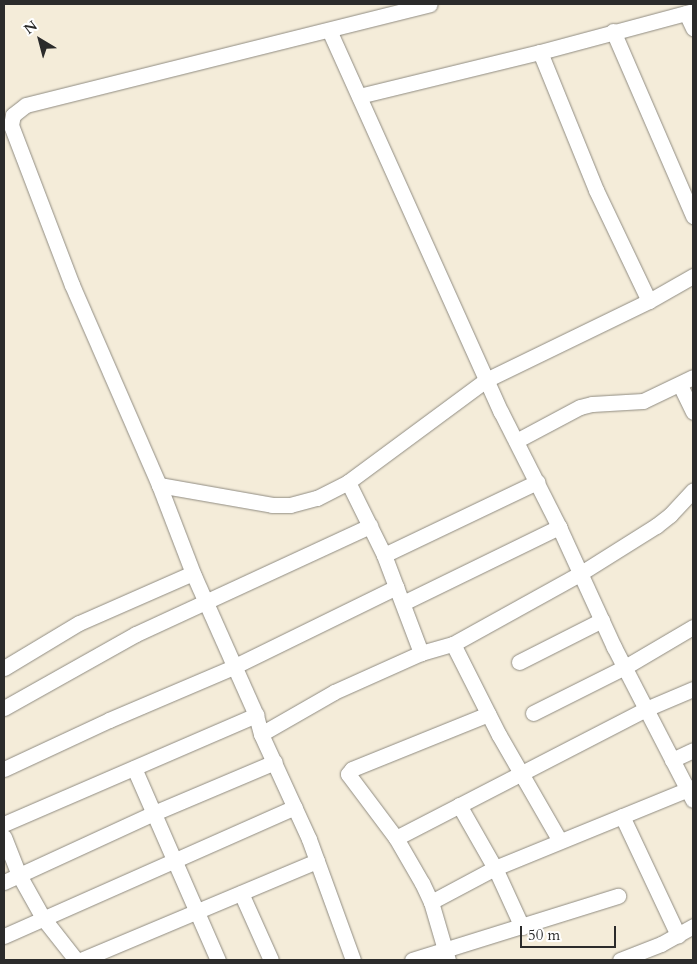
<!DOCTYPE html>
<style>
body{margin:0}
#map{position:relative;width:697px;height:964px;overflow:hidden;background:#f4ecd9;font-family:Cardo,serif}
div>[style]{position:absolute}
.roads{filter:drop-shadow(0 0 1px #908c82) drop-shadow(0 0 1px #908c82)}
.minor>*{height:15px;margin:-7.5px;padding:0 7.5px;transform-origin:7.5px;border-radius:7.5px;background:#fff}
span{translate:-50% -50%;white-space:nowrap;text-align:center;line-height:1.15;-webkit-text-stroke:4px #fff;paint-order:stroke}
.frame{position:absolute;inset:0;border:5px solid #2b2b2b;pointer-events:none}
.north{position:absolute;left:15px;top:15px;width:50px;height:50px;-webkit-text-stroke:4px #fff;paint-order:stroke;rotate:323deg;font-size:14px;font-weight:700;line-height:20px;text-align:center;color:#2b2b2b}
.north::after{content:'';display:block;margin:auto;width:18px;height:22px;background:#2b2b2b;clip-path:polygon(50% 0,100% 100%,50% 72%,0 100%)}
.scale{position:absolute;left:520px;top:926px;width:96px;height:22px;box-sizing:border-box;border:2px solid #2b2b2b;border-top:0;padding-left:6px;font-size:15px;line-height:18px;white-space:nowrap;color:#2b2b2b;-webkit-text-stroke:4px #fff;paint-order:stroke}
</style>
<div id="map">
<div class="roads">
<div class="minor">
<i style="left:686px;top:13px;width:17px;rotate:65deg"></i>
<i style="left:329px;top:30px;width:419px;rotate:65.8deg"></i>
<i style="left:501px;top:412px;width:129px;rotate:63.2deg"></i>
<i style="left:559px;top:527px;width:132px;rotate:65.4deg"></i>
<i style="left:614px;top:647px;width:172px;rotate:62.7deg"></i>
<i style="left:613px;top:31px;width:202px;rotate:66.6deg"></i>
<i style="left:540px;top:52px;width:149px;rotate:67.9deg"></i>
<i style="left:596px;top:190px;width:123px;rotate:64.5deg"></i>
<i style="left:359px;top:96px;width:186px;rotate:-13.7deg"></i>
<i style="left:540px;top:52px;width:158px;rotate:-15deg"></i>
<i style="left:680px;top:385px;width:30px;rotate:64deg"></i>
<i style="left:516px;top:441px;width:72px;rotate:-28deg"></i>
<i style="left:580px;top:407px;width:12px;rotate:-14deg"></i>
<i style="left:592px;top:404px;width:51px;rotate:-3.4deg"></i>
<i style="left:643px;top:401px;width:55px;rotate:-25.6deg"></i>
<i style="left:348px;top:482px;width:81px;rotate:63.7deg"></i>
<i style="left:384px;top:555px;width:105px;rotate:69.3deg"></i>
<i style="left:159px;top:485px;width:115px;rotate:10deg"></i>
<i style="left:272px;top:505px;width:18px"></i>
<i style="left:290px;top:505px;width:28px;rotate:-15deg"></i>
<i style="left:317px;top:498px;width:35px;rotate:-27deg"></i>
<i style="left:348px;top:482px;width:172px;rotate:-36.5deg"></i>
<i style="left:486px;top:380px;width:181px;rotate:-25.9deg"></i>
<i style="left:649px;top:301px;width:51px;rotate:-29.6deg"></i>
<i style="left:384px;top:555px;width:170px;rotate:-25.5deg"></i>
<i style="left:403px;top:603px;width:174px;rotate:-26deg"></i>
<i style="left:453px;top:644px;width:102px;rotate:63.2deg"></i>
<i style="left:499px;top:735px;width:122px;rotate:60.1deg"></i>
<i style="left:519px;top:662px;width:93px;rotate:-26.8deg"></i>
<i style="left:4px;top:668px;width:87px;rotate:-31deg"></i>
<i style="left:79px;top:623px;width:124px;rotate:-23.7deg"></i>
<i style="left:4px;top:708px;width:151px;rotate:-29.3deg"></i>
<i style="left:136px;top:634px;width:258px;rotate:-24.8deg"></i>
<i style="left:533px;top:713px;width:103px;rotate:-26.6deg"></i>
<i style="left:625px;top:667px;width:79px;rotate:-30.5deg"></i>
<i style="left:261px;top:734px;width:84px;rotate:-29.9deg"></i>
<i style="left:334px;top:692px;width:95px;rotate:-24.1deg"></i>
<i style="left:421px;top:653px;width:33px;rotate:-16deg"></i>
<i style="left:453px;top:644px;width:146px;rotate:-29deg"></i>
<i style="left:581px;top:573px;width:89px;rotate:-32.1deg"></i>
<i style="left:656px;top:526px;width:18px;rotate:-38deg"></i>
<i style="left:670px;top:515px;width:34px;rotate:-47deg"></i>
<i style="left:672px;top:760px;width:23px;rotate:-25deg"></i>
<i style="left:134px;top:768px;width:210px;rotate:66.4deg"></i>
<i style="left:4px;top:769px;width:116px;rotate:-25deg"></i>
<i style="left:109px;top:720px;width:135px;rotate:-23.1deg"></i>
<i style="left:233px;top:667px;width:182px;rotate:-26.1deg"></i>
<i style="left:459px;top:805px;width:73px;rotate:60.3deg"></i>
<i style="left:495px;top:868px;width:65px;rotate:65.4deg"></i>
<i style="left:622px;top:816px;width:132px;rotate:64.8deg"></i>
<i style="left:4px;top:824px;width:275px;rotate:-23.4deg"></i>
<i style="left:4px;top:837px;width:41px;rotate:68.5deg"></i>
<i style="left:19px;top:875px;width:49px;rotate:60.8deg"></i>
<i style="left:43px;top:918px;width:53px;rotate:51.8deg"></i>
<i style="left:396px;top:838px;width:281px;rotate:-27.3deg"></i>
<i style="left:646px;top:709px;width:51px;rotate:-23.1deg"></i>
<i style="left:4px;top:882px;width:165px;rotate:-24.7deg"></i>
<i style="left:154px;top:813px;width:131px;rotate:-22.9deg"></i>
<i style="left:241px;top:893px;width:73px;rotate:65.9deg"></i>
<i style="left:431px;top:902px;width:72px;rotate:-28deg"></i>
<i style="left:495px;top:868px;width:214px;rotate:-22.2deg"></i>
<i style="left:4px;top:936px;width:318px;rotate:-23.9deg"></i>
<i style="left:81px;top:960px;width:256px;rotate:-22.8deg"></i>
<i style="left:353px;top:960px;width:129px;rotate:-110deg"></i>
<i style="left:309px;top:839px;width:115px;rotate:-114.6deg"></i>
<i style="left:261px;top:734px;width:20px;rotate:-105deg"></i>
<i style="left:256px;top:715px;width:152px;rotate:-114deg"></i>
<i style="left:194px;top:576px;width:97px;rotate:-111deg"></i>
<i style="left:159px;top:485px;width:218px;rotate:-113.5deg"></i>
<i style="left:72px;top:285px;width:171px;rotate:-110.9deg"></i>
<i style="left:11px;top:125px;width:10px;rotate:-79deg"></i>
<i style="left:13px;top:115px;width:16px;rotate:-38deg"></i>
<i style="left:26px;top:105px;width:416px;rotate:-14deg"></i>
<i style="left:412px;top:960px;width:216px;rotate:-17.3deg"></i>
<i style="left:448px;top:960px;width:60px;rotate:-106.3deg"></i>
<i style="left:431px;top:902px;width:21px;rotate:-115deg"></i>
<i style="left:422px;top:883px;width:52px;rotate:-120deg"></i>
<i style="left:396px;top:838px;width:80px;rotate:-126.9deg"></i>
<i style="left:348px;top:774px;width:6px;rotate:-51deg"></i>
<i style="left:352px;top:769px;width:147px;rotate:-22deg"></i>
<i style="left:620px;top:960px;width:44px;rotate:-21.3deg"></i>
<i style="left:661px;top:944px;width:37px;rotate:-29deg"></i>
</div>
</div>
<div class="frame"></div>
<div class="north">N</div>
<div class="scale">50 m</div>
</div>
